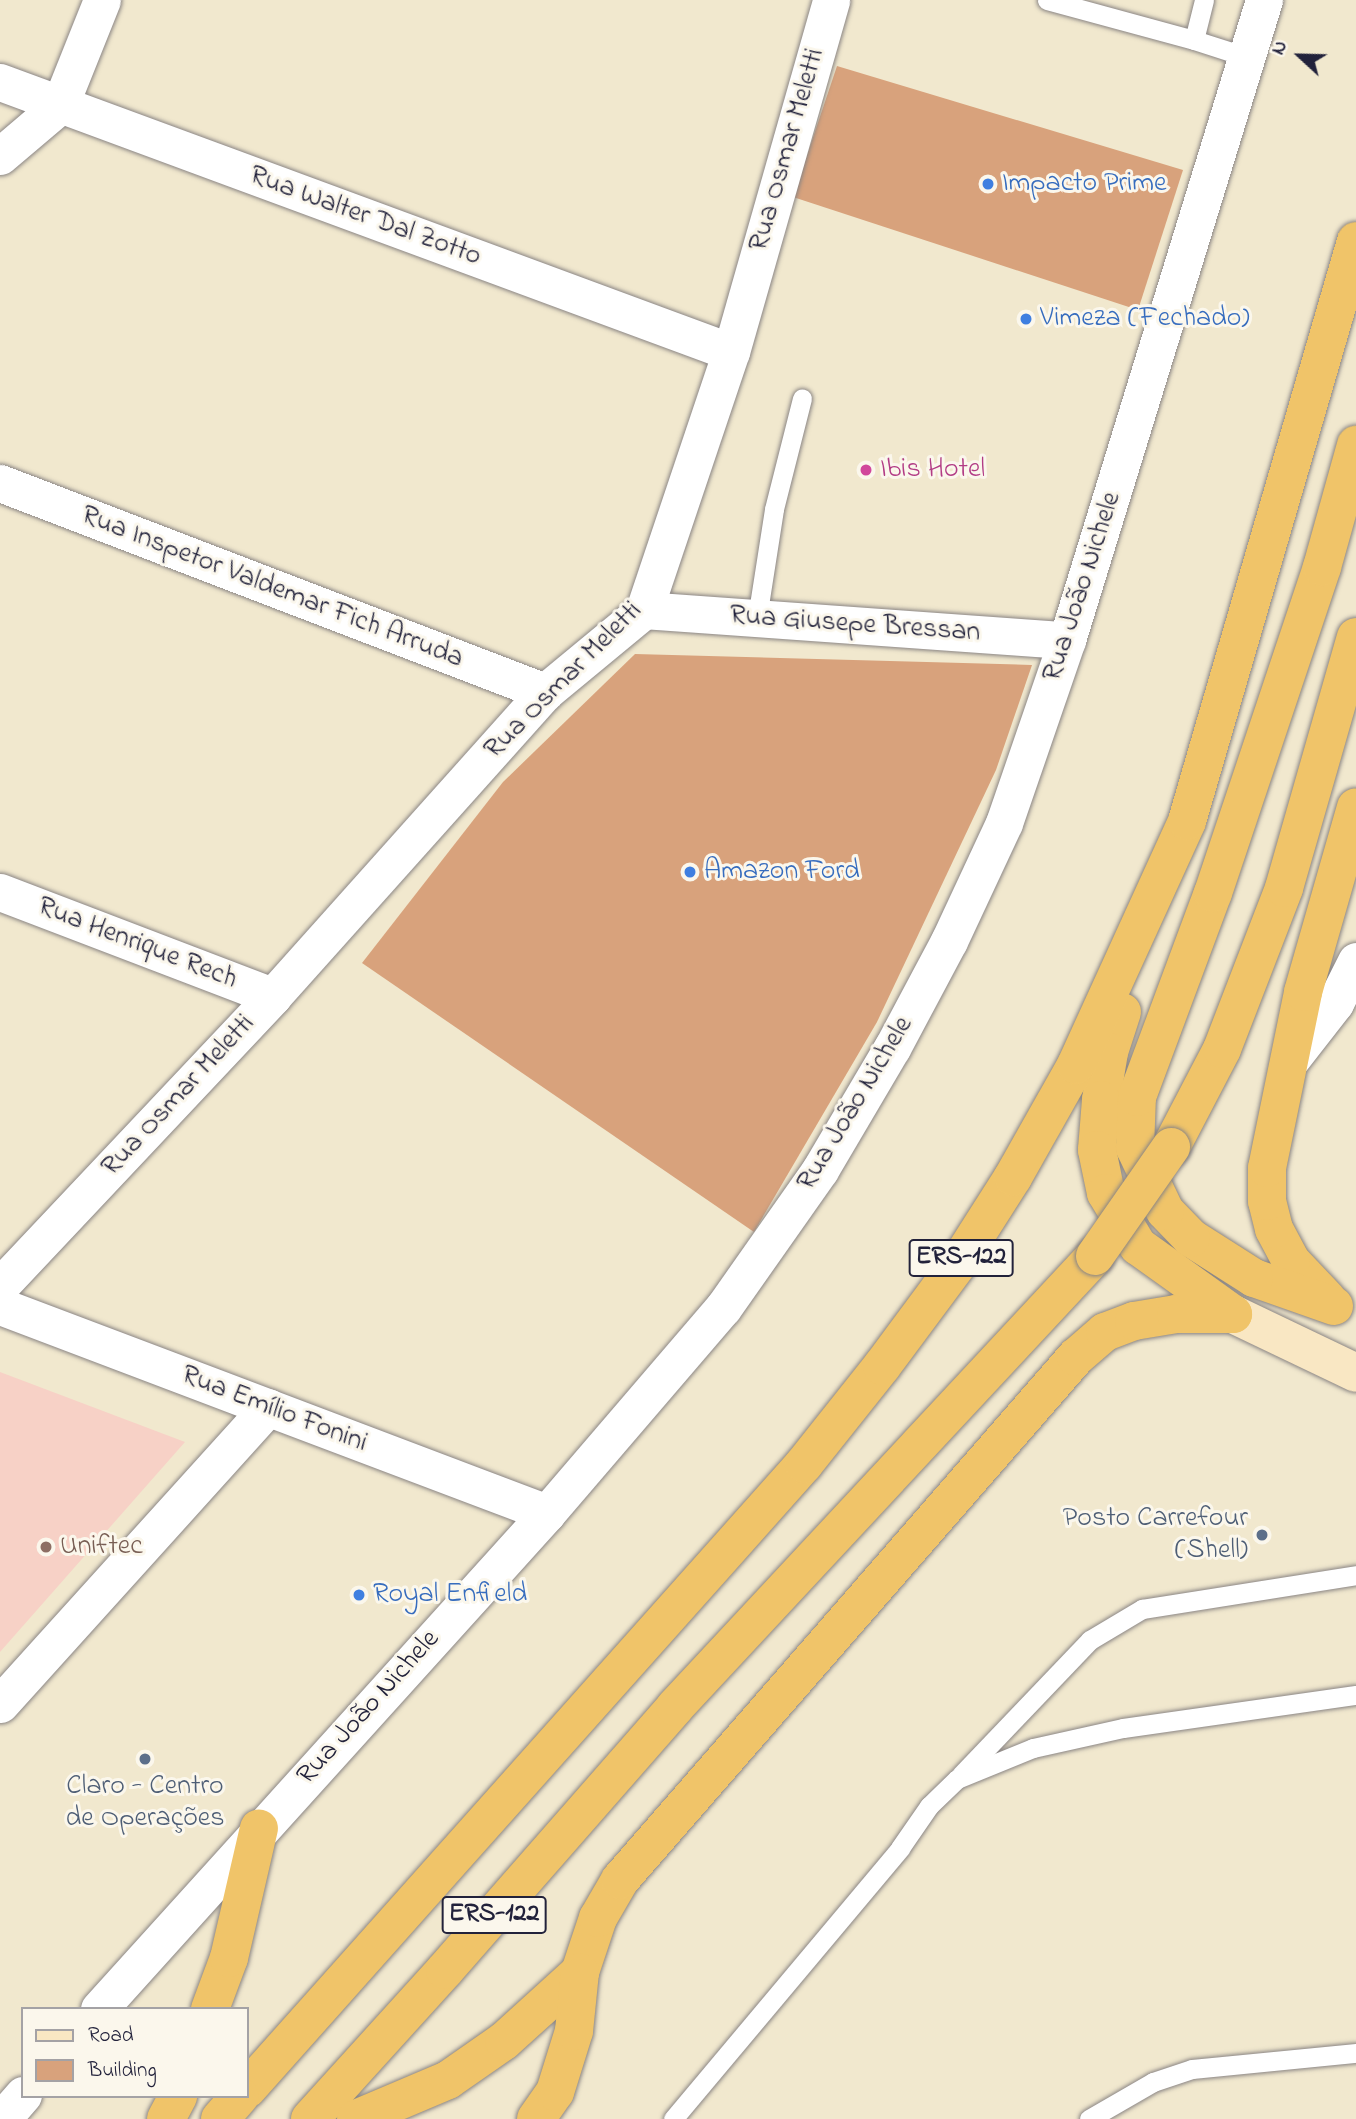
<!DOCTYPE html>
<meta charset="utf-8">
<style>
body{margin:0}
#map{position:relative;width:1356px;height:2119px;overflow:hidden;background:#f1e8ce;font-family:"Indie Flower",sans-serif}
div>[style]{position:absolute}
.built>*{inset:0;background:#f7d1c6}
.building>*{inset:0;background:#d8a27c}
.roads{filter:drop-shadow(0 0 2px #8a8584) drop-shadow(0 0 2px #8a8584)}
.service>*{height:19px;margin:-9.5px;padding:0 9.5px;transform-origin:9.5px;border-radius:9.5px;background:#fff}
.minor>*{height:37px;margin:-18.5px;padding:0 18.5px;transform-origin:18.5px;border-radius:18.5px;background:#fff}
.secondary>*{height:38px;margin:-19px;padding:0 19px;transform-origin:19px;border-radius:19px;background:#f9e7c3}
.trunk>*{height:38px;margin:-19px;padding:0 19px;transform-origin:19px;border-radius:19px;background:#f0c469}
.bridges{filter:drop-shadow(0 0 2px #8a8584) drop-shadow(0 0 2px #8a8584)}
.trunk-bridge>*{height:38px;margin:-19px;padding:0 19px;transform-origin:19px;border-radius:19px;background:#f0c469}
.dots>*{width:19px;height:19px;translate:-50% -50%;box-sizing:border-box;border:4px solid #fbf7ec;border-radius:50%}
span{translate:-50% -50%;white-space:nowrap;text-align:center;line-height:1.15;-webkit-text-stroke:6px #fbf7ec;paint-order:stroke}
.shield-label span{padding:2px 5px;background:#fbf7ec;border:2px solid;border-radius:5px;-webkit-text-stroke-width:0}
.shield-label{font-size:26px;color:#22223b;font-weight:700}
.street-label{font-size:28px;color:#22223b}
.shop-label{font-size:28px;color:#366cbe}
.left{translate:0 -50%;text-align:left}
.hotel-label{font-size:28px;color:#b23c85}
.service-label{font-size:28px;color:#4e5e75}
.right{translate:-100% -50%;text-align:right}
.education-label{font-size:28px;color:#785e54}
.legend{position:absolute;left:21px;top:2007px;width:228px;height:91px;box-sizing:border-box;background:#fbf7ec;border:2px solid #a4a2a5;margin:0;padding:9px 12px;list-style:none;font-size:21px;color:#22223b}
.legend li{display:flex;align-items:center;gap:14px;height:35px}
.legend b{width:35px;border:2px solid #a4a2a5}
.north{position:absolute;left:1265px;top:21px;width:70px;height:70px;-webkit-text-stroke:5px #fbf7ec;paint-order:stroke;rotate:292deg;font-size:19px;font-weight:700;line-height:28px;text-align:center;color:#22223b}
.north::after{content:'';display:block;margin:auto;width:24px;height:32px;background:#22223b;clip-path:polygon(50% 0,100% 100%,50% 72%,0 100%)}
</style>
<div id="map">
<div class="built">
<i style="clip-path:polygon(0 1372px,185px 1442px,0 1652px)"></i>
</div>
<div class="building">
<i style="clip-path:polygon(837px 66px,1183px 170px,1138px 310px,793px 197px)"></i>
<i style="clip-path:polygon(635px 654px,1032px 665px,996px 770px,877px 1022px,754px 1232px,362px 963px,503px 782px)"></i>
</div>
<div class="roads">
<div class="service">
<i style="left:1047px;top:0;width:152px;rotate:15.2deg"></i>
<i style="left:1204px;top:0;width:41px;rotate:104deg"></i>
<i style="left:1194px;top:40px;width:56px;rotate:17.8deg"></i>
<i style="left:757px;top:618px;width:110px;rotate:-81.1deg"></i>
<i style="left:774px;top:509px;width:114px;rotate:-75.8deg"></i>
<i style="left:961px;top:1775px;width:187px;rotate:-46.3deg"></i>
<i style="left:1090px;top:1640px;width:61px;rotate:-30.8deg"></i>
<i style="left:1142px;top:1609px;width:217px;rotate:-9deg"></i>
<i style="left:673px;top:2119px;width:354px;rotate:-50deg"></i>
<i style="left:900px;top:1848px;width:51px;rotate:-55.4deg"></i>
<i style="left:929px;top:1806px;width:39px;rotate:-44deg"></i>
<i style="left:957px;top:1779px;width:82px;rotate:-22.2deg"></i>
<i style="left:1033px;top:1748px;width:92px;rotate:-12.5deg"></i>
<i style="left:1123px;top:1728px;width:235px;rotate:-8.1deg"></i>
<i style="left:1089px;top:2119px;width:74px;rotate:-30deg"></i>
<i style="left:1153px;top:2082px;width:41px;rotate:-18.4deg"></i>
<i style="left:1192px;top:2069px;width:165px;rotate:-5.6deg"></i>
</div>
<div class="minor">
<i style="left:0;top:82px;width:779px;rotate:20.27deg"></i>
<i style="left:0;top:156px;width:79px;rotate:-40.4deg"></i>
<i style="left:60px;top:105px;width:113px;rotate:-68.2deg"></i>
<i style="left:0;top:483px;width:584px;rotate:20.98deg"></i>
<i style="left:644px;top:610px;width:424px;rotate:4.1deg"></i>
<i style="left:0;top:892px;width:292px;rotate:20.9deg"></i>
<i style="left:1292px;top:1058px;width:70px;rotate:-52deg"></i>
<i style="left:1335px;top:1003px;width:47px;rotate:-63.4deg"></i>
<i style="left:0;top:1286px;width:398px;rotate:-46.7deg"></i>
<i style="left:273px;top:996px;width:408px;rotate:-48.2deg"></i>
<i style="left:545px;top:692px;width:129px;rotate:-39.6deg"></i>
<i style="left:644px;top:610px;width:272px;rotate:-71.4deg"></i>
<i style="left:731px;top:352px;width:366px;rotate:-74.1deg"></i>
<i style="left:0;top:1306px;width:585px;rotate:20.73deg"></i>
<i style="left:0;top:1704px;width:400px;rotate:-47.9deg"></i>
<i style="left:99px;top:2009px;width:668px;rotate:-47.91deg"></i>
<i style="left:547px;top:1513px;width:270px;rotate:-49.4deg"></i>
<i style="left:723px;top:1308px;width:169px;rotate:-54.9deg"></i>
<i style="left:820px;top:1170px;width:142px;rotate:-59.5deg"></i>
<i style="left:892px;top:1048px;width:121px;rotate:-62deg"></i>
<i style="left:949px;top:941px;width:130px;rotate:-65deg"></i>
<i style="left:1004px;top:823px;width:194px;rotate:-71deg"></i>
<i style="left:1067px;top:640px;width:670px;rotate:-72.89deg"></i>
<i style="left:2px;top:2119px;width:32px;rotate:-49deg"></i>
</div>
<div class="secondary">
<i style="left:1233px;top:1314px;width:136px;rotate:25.6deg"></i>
</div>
<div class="trunk">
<i style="left:1122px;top:1012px;width:42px;rotate:108deg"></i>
<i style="left:1109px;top:1052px;width:49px;rotate:99.5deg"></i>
<i style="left:1101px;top:1100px;width:50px;rotate:94.6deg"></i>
<i style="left:1097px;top:1150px;width:44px;rotate:78.2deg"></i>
<i style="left:1106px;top:1193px;width:62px;rotate:58.9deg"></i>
<i style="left:1138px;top:1246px;width:117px;rotate:35.6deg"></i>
<i style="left:1171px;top:1147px;width:110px;rotate:-62.5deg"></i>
<i style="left:1222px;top:1049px;width:173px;rotate:-68.9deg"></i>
<i style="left:1284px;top:888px;width:261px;rotate:-74deg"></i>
<i style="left:1327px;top:1299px;width:52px;rotate:-133.5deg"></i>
<i style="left:1291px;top:1261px;width:36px;rotate:-118deg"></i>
<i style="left:1274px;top:1229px;width:29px;rotate:-104deg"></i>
<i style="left:1267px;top:1201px;width:33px;rotate:-90deg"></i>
<i style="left:1267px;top:1168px;width:180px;rotate:-78.4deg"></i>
<i style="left:1303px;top:992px;width:192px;rotate:-74deg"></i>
<i style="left:1334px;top:1306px;width:85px;rotate:-160.7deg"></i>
<i style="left:1254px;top:1278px;width:75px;rotate:-147.6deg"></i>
<i style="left:1191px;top:1238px;width:37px;rotate:-134deg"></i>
<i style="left:1165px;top:1211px;width:70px;rotate:-115.5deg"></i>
<i style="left:1135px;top:1148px;width:51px;rotate:-87.8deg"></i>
<i style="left:1137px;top:1097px;width:218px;rotate:-69.6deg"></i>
<i style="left:1213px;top:893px;width:344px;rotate:-71.5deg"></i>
<i style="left:1322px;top:567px;width:127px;rotate:-74.4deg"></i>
<i style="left:210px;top:2009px;width:54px;rotate:-69.6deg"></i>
<i style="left:229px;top:1958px;width:133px;rotate:-77deg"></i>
<i style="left:247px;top:2089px;width:837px;rotate:-48.29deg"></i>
<i style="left:804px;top:1464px;width:125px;rotate:-51.5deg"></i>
<i style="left:882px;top:1366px;width:126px;rotate:-53.4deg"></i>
<i style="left:957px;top:1265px;width:104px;rotate:-57.5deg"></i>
<i style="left:1013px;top:1177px;width:129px;rotate:-60.6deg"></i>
<i style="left:1076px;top:1065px;width:268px;rotate:-65.5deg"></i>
<i style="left:1187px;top:821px;width:604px;rotate:-73.75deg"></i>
<i style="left:166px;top:2119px;width:26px;rotate:-62deg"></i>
<i style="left:220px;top:2119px;width:30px;rotate:-49deg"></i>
<i style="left:310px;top:2119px;width:201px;rotate:-47.8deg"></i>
<i style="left:445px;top:1970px;width:349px;rotate:-48.8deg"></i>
<i style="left:675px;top:1707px;width:616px;rotate:-47.04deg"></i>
<i style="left:356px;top:2119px;width:100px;rotate:-23deg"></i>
<i style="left:448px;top:2080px;width:68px;rotate:-34.9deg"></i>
<i style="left:504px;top:2041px;width:103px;rotate:-42.2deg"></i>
<i style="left:580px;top:1972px;width:57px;rotate:-71.6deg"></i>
<i style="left:598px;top:1918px;width:44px;rotate:-59.9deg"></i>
<i style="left:620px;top:1880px;width:694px;rotate:-48.92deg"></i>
<i style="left:1076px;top:1357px;width:38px;rotate:-41deg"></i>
<i style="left:1105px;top:1332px;width:31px;rotate:-21deg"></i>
<i style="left:1134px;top:1321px;width:43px;rotate:-9.5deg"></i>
<i style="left:1176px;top:1314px;width:57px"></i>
<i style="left:536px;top:2119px;width:33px;rotate:-55deg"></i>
<i style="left:555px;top:2092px;width:64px;rotate:-72.7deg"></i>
<i style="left:574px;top:2031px;width:59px;rotate:-84.2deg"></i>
</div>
</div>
<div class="bridges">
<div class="trunk-bridge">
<i style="left:1095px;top:1256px;width:133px;rotate:-55.1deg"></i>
</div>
</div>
<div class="dots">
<i style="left:988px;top:184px;background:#3f7fe0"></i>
<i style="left:1026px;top:319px;background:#3f7fe0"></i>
<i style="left:866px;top:470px;background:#d1479c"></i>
<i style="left:690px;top:872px;background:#3f7fe0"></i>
<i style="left:1262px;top:1535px;background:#5c6f8a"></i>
<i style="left:46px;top:1547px;background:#8d6e63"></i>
<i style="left:359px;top:1595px;background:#3f7fe0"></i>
<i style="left:145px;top:1759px;background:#5c6f8a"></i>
</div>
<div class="shield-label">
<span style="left:961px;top:1258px">ERS-122</span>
<span style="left:494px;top:1915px">ERS-122</span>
</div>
<div class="street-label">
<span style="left:788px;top:150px;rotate:-74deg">Rua Osmar Meletti</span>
<span style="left:365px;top:217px;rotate:20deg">Rua Walter Dal Zotto</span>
<span style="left:1083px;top:587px;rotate:-72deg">Rua João Nichele</span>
<span style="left:272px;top:588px;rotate:21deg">Rua Inspetor Valdemar Fich Arruda</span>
<span style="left:855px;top:625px;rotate:4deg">Rua Giusepe Bressan</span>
<span style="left:564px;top:681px;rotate:-45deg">Rua Osmar Meletti</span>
<span style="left:137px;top:944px;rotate:21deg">Rua Henrique Rech</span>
<span style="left:179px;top:1096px;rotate:-47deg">Rua Osmar Meletti</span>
<span style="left:856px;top:1104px;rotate:-59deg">Rua João Nichele</span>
<span style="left:274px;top:1410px;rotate:21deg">Rua Emílio Fonini</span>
<span style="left:369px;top:1708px;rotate:-48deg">Rua João Nichele</span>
</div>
<div class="shop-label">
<span class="left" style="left:1002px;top:184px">Impacto Prime</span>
<span class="left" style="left:1040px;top:319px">Vimeza (Fechado)</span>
<span class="left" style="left:704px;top:872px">Amazon Ford</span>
<span class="left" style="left:373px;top:1595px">Royal Enfield</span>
</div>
<div class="hotel-label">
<span class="left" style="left:880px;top:470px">Ibis Hotel</span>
</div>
<div class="service-label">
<span class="right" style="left:1248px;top:1535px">Posto Carrefour<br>(Shell)</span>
<span style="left:145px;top:1803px">Claro - Centro<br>de Operações</span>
</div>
<div class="education-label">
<span class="left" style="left:60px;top:1547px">Uniftec</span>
</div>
<ul class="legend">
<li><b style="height:9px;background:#f9e7c3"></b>Road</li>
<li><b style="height:19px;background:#d8a27c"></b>Building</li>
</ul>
<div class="north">N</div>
</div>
